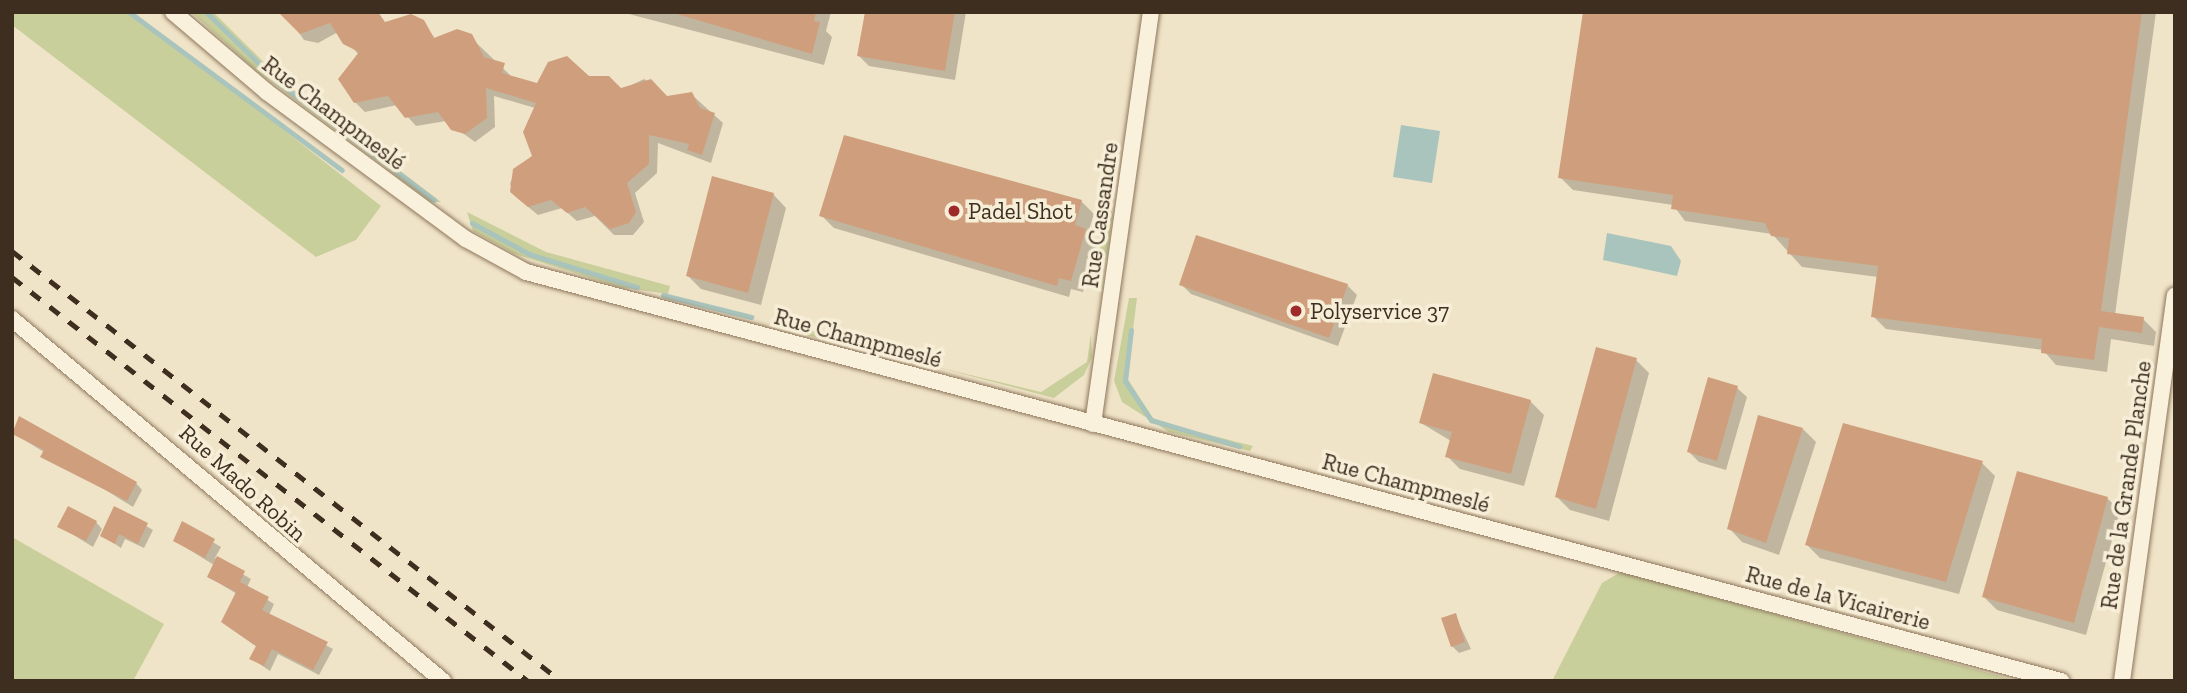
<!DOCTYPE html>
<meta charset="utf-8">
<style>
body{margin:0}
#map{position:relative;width:2187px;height:693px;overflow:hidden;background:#f0e4c8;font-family:"Zilla Slab",serif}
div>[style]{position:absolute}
.green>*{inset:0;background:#c9cf9b}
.water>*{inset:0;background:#a9c4bc}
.shadow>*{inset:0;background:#0003}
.stream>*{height:5px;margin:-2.5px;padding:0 2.5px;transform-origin:2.5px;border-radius:2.5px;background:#a9c4bc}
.building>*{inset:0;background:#cf9f7d}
.roads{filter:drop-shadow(0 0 2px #8d765c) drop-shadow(0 0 2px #8d765c)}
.minor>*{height:16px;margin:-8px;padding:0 8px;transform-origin:8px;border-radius:8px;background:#faf1dc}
.rail>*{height:5px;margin-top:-2.5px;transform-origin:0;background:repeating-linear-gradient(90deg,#3d2e20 0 12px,transparent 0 24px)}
.dots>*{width:19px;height:19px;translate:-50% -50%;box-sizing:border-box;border:4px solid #f7eed8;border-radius:50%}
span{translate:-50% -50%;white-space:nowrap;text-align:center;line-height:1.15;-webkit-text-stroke:7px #f7eed8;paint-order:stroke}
.street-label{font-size:23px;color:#3d2e20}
.poi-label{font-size:23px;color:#3d2e20}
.left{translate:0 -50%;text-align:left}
.frame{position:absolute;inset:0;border:14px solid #3d2e20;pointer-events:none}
</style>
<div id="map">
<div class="green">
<i style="clip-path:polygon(12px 12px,133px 12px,381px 206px,356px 240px,316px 257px,12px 25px)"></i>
<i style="clip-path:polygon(191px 12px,213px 12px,286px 84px,441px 202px,431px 202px,258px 72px)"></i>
<i style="clip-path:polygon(1103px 197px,1113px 214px,1102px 287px,1093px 291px)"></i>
<i style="clip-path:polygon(467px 212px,546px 252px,670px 286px,668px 294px,619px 287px,515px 254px,473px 231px)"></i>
<i style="clip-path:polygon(1129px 298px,1137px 298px,1127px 378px,1155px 421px,1253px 446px,1250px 451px,1169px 432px,1122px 402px,1114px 381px)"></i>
<i style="clip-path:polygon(793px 326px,895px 352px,895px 355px,797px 333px)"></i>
<i style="clip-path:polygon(1091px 334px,1092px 357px,1084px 375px,1054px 398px,933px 366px,1041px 392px,1087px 362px)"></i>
<i style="clip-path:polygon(12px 537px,164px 624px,133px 681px,12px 681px)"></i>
<i style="clip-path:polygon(1619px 573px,1633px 575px,2017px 681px,1552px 681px,1602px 583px)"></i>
</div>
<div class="water">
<i style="clip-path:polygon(1401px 125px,1440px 131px,1432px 183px,1393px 177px)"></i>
<i style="clip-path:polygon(1607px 233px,1671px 246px,1681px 261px,1677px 276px,1603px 260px)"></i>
</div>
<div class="shadow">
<i style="clip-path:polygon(285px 12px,427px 28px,436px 40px,465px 32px,512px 77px,538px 85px,589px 78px,621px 90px,644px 79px,669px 98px,691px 94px,723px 123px,711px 163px,658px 143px,657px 173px,635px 193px,644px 222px,633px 235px,614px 235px,595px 216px,577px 221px,562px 208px,538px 215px,516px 197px,510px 184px,515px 170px,534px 157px,535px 108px,494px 96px,495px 127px,475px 142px,446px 121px,416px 126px,397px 105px,365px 112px,355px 102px,359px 55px,338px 32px,318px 43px,304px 40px)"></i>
<i style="clip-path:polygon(621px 12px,831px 12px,826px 31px,832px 37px,824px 65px)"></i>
<i style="clip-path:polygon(867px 12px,966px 12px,955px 80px,869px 66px,859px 56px)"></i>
<i style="clip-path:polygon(1585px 12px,2156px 12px,2115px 315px,2143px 319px,2156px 332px,2154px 346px,2111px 339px,2107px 372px,2056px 365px,2043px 350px,1886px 329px,1873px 316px,1878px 277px,1802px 267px,1772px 234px,1685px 221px,1673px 205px,1573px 190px,1560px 177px)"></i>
<i style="clip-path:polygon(773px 194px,786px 208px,761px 305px,701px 289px,688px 276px)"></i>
<i style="clip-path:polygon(1081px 201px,1094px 214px,1088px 233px,1098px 243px,1083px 292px,1071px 289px,1069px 297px,834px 228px,821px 215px)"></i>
<i style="clip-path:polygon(1181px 284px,1347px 285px,1357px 295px,1338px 346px,1191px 294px)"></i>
<i style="clip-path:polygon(1636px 360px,1649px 373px,1609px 521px,1570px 510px,1557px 497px)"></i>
<i style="clip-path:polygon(1737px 388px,1747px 397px,1726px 470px,1699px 462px,1689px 452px)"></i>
<i style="clip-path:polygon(1530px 401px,1544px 415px,1524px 486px,1460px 469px,1447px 456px,1451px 441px,1421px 423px)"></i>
<i style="clip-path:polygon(1803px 429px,1816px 442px,1779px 555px,1742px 542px,1729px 528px)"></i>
<i style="clip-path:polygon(13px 433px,136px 483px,142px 490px,133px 507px)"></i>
<i style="clip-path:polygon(1982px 463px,1995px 476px,1959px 594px,1820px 558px,1807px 545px)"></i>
<i style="clip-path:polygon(2107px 498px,2120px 511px,2086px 635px,1997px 610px,1984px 597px)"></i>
<i style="clip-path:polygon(115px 508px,153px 530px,144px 548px,125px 539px,121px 548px,103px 536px)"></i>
<i style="clip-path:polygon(96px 522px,102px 529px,93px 547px,59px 526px)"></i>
<i style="clip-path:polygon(183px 524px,221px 547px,215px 558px,251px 579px,247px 587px,274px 604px,269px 615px,333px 649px,319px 675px,278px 654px,270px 671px,252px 659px,257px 647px,230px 628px,237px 594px,209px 577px,214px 565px,175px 541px)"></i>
<i style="clip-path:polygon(1455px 615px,1471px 649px,1459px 653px,1452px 646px)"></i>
</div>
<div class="stream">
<i style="left:129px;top:12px;width:265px;rotate:36.6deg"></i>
<i style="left:206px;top:12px;width:102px;rotate:44.2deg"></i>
<i style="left:279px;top:83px;width:194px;rotate:37deg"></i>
<i style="left:472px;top:223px;width:65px;rotate:28.5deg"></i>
<i style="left:529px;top:254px;width:113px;rotate:17deg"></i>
<i style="left:663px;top:295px;width:91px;rotate:14deg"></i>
<i style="left:1131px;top:330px;width:51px;rotate:96.7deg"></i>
<i style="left:1125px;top:381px;width:47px;rotate:56.3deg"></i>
<i style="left:1151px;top:420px;width:92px;rotate:16.5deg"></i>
</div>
<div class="building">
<i style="clip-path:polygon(278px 12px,378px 12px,385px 22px,411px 14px,424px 20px,434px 38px,457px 29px,472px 34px,484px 57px,505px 63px,502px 73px,537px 83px,548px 62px,567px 56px,589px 76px,609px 76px,621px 88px,651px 79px,667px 96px,692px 92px,700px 108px,715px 113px,702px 155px,687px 150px,689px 144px,649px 135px,649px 164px,627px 183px,636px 212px,629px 223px,610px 229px,585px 207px,567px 213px,551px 200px,528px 207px,510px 192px,513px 169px,532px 156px,523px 132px,536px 103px,486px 88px,487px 118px,465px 134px,451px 130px,438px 112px,405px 118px,388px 96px,354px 103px,338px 79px,359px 52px,343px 44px,330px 23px,300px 34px)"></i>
<i style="clip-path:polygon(670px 12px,816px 12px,814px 21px,820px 22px,812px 54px)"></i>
<i style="clip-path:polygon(865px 12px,955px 12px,945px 71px,857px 56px)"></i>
<i style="clip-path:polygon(1583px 12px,2142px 12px,2101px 311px,2144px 317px,2142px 333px,2099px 327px,2094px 360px,2041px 353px,2042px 339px,1871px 317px,1878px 266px,1787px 254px,1789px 238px,1771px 236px,1765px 223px,1671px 209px,1673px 195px,1558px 178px)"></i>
<i style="clip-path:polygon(844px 135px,1082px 200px,1075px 225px,1086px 229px,1071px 281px,1059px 278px,1057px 286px,819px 216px)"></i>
<i style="clip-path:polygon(712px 176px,774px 193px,748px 293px,686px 276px)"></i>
<i style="clip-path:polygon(1196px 235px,1348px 284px,1329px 338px,1179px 285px)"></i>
<i style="clip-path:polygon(1596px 347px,1637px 358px,1596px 509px,1555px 497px)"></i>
<i style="clip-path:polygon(1433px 373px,1531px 400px,1511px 474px,1445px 457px,1452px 432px,1419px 423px)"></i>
<i style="clip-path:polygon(1708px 377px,1738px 386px,1717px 461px,1687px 452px)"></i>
<i style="clip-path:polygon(1758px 415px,1803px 428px,1766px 543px,1727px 529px)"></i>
<i style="clip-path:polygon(19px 416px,137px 482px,127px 501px,40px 457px,44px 450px,12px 434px)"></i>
<i style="clip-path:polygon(1843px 423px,1983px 461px,1946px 582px,1805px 545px)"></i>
<i style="clip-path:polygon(2017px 471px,2108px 497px,2074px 623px,1982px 597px)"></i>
<i style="clip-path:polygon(68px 506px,97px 521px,86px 541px,57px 527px)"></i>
<i style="clip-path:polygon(114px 506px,148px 523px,138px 544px,119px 534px,115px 544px,100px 536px)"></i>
<i style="clip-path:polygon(182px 521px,215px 539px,205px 558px,173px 541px)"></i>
<i style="clip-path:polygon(217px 556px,245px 571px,240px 582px,269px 597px,262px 610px,328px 642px,313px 670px,272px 649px,264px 666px,249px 659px,256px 646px,221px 622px,236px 592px,207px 577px)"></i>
<i style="clip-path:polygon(1456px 613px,1465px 642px,1451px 647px,1441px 618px)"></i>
</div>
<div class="roads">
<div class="minor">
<i style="left:173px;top:12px;width:123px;rotate:40.4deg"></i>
<i style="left:267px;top:92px;width:247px;rotate:36.5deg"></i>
<i style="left:466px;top:239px;width:68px;rotate:28.8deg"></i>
<i style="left:526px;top:272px;width:1589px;rotate:14.92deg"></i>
<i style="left:12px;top:319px;width:563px;rotate:40.03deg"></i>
<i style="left:1093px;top:424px;width:416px;rotate:-82deg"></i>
<i style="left:2122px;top:681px;width:389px;rotate:-82.2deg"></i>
</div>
</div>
<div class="rail">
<i style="left:12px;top:251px;width:697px;rotate:38.07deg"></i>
<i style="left:12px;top:277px;width:655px;rotate:38.06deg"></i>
</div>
<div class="dots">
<i style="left:954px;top:211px;background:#9e2a2b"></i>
<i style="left:1296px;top:311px;background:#9e2a2b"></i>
</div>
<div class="street-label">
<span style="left:334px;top:113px;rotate:37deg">Rue Champmeslé</span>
<span style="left:1100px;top:215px;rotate:-82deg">Rue Cassandre</span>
<span style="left:858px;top:338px;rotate:15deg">Rue Champmeslé</span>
<span style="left:243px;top:483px;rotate:42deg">Rue Mado Robin</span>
<span style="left:1406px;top:483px;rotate:15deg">Rue Champmeslé</span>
<span style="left:2126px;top:485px;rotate:-82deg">Rue de la Grande Planche</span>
<span style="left:1838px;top:598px;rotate:15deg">Rue de la Vicairerie</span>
</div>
<div class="poi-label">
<span class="left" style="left:968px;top:211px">Padel Shot</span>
<span class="left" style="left:1310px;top:311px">Polyservice 37</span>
</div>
<div class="frame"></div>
</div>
